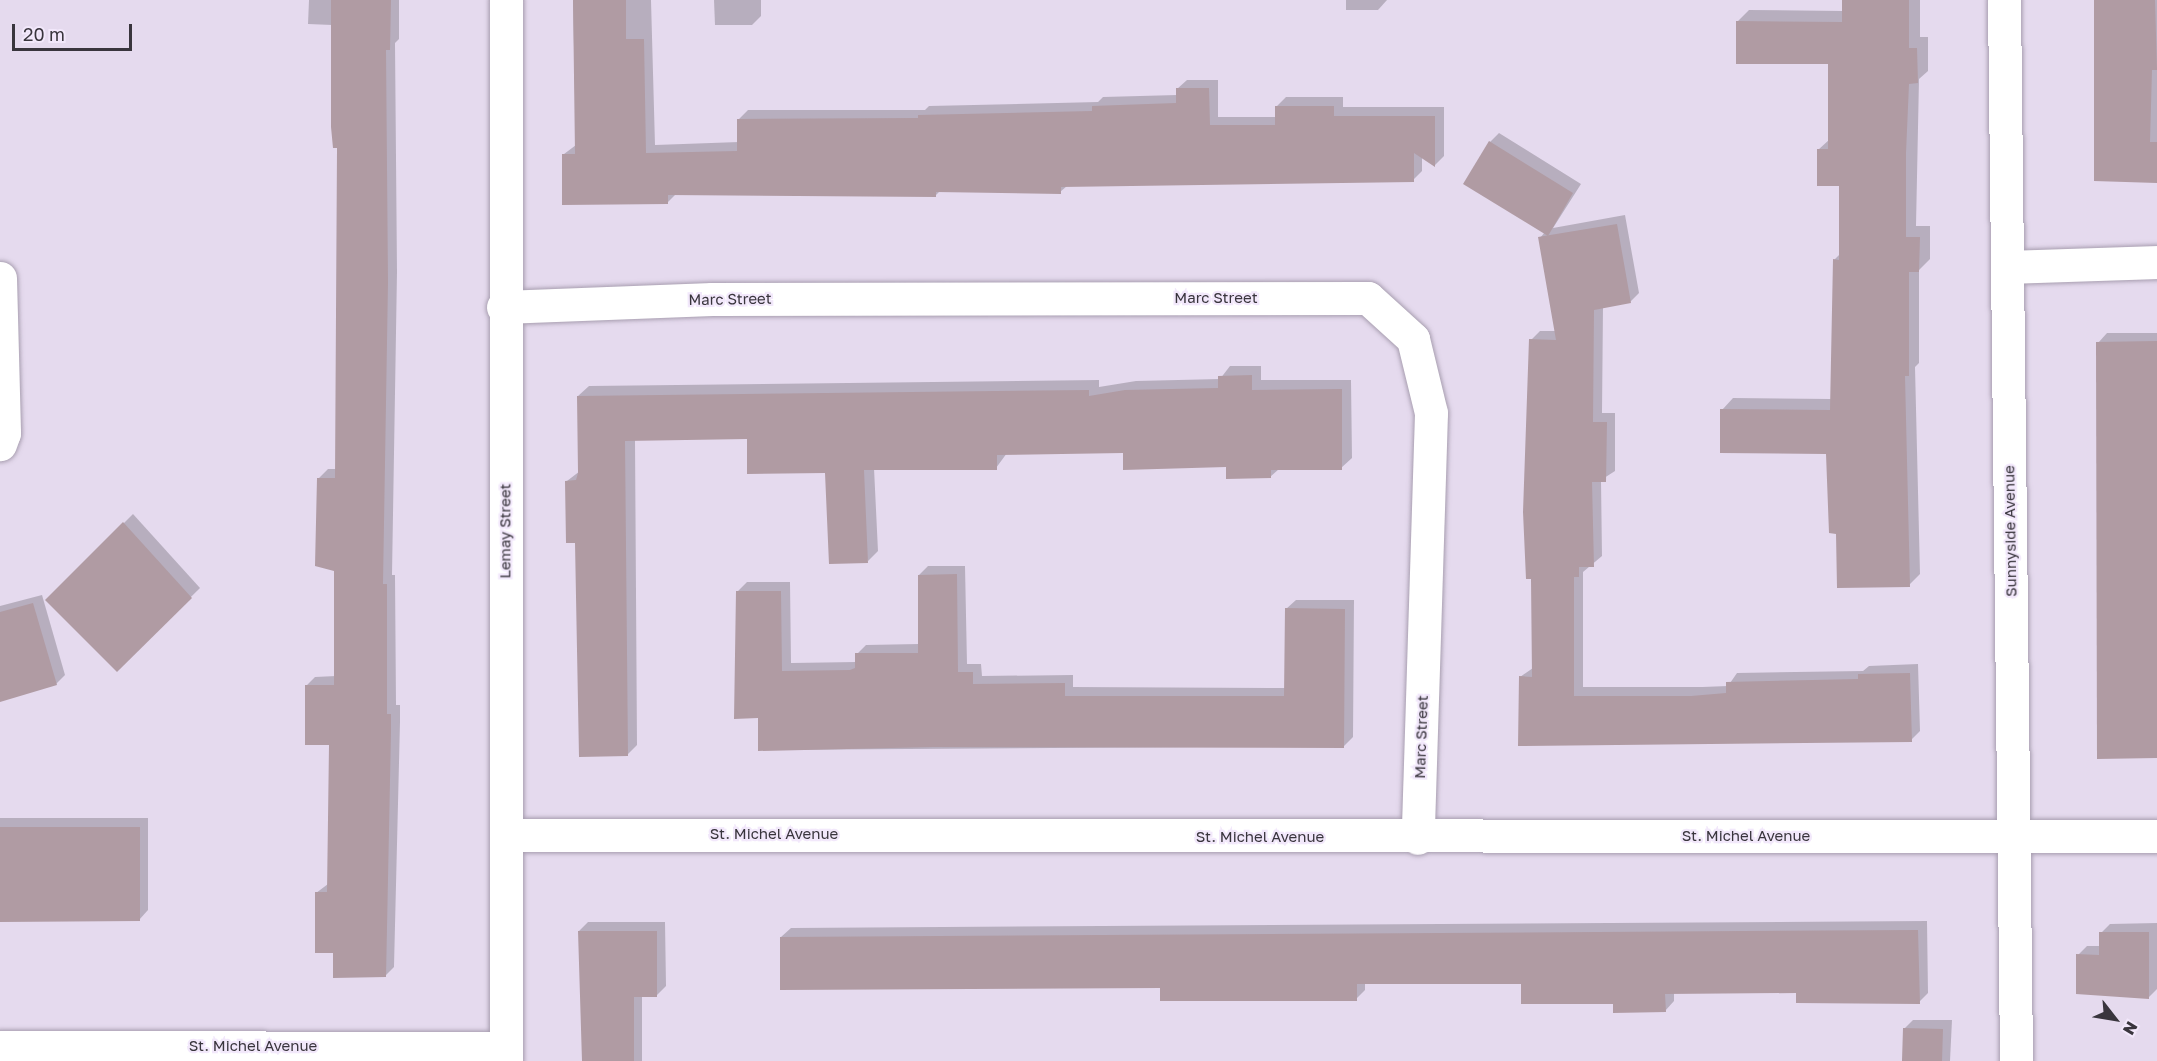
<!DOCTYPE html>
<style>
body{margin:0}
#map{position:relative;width:2157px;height:1061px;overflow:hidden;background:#e5daee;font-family:"Golos Text",sans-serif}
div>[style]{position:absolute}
.shadow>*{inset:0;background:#0003}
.building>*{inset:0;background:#b09ba3}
.roads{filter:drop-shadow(0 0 2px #a89eb0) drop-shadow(0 0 2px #a89eb0)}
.street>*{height:33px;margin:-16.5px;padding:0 16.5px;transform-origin:16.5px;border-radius:16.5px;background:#fff}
span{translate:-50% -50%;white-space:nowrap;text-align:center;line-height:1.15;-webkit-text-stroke:4.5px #f2e8fb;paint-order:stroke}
.street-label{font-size:15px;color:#39353d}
.north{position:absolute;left:2085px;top:989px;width:60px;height:60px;-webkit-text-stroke:4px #f2e8fb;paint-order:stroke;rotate:121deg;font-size:16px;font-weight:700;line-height:24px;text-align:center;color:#39353d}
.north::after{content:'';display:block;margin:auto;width:21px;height:27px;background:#39353d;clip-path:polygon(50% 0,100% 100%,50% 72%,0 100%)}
.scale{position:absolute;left:12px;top:24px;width:120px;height:27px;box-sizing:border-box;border:3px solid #39353d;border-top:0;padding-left:8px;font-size:18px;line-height:21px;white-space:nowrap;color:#39353d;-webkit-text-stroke:4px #f2e8fb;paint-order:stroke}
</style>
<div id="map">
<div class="shadow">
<i style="clip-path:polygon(309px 0,399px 0,399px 39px,395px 43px,397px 272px,392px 575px,395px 575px,396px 705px,400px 705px,400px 722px,394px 967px,385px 976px,334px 952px,316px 893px,328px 884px,331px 743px,306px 686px,315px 677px,336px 676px,335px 570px,319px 478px,328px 469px,336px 469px,339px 147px,332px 25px,308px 24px)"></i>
<i style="clip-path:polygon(573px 0,651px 0,655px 145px,739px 142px,738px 120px,748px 110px,925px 110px,929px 106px,1098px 102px,1103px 97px,1177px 95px,1177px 89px,1187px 80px,1218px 80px,1218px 117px,1277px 117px,1277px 106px,1286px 97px,1343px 97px,1343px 107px,1444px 107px,1444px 156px,1435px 165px,1422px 157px,1422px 171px,1413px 180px,1067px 186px,1060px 192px,940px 191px,936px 195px,676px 194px,668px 202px,564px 154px,576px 145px)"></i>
<i style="clip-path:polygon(714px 0,761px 0,761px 16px,752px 25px,715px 25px)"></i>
<i style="clip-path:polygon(1346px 0,1387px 0,1378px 10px,1346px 10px)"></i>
<i style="clip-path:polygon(1843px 0,1920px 0,1920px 37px,1928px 37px,1928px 71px,1919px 79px,1916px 226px,1930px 226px,1930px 259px,1919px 270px,1919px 363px,1915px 367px,1920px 574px,1909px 585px,1838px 532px,1828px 453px,1722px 410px,1733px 398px,1831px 399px,1834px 260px,1841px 253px,1840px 185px,1818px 150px,1830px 139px,1830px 63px,1738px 21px,1749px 10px,1843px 11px)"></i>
<i style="clip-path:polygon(2097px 0,2157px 0,2157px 182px)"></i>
<i style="clip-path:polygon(1499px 133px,1581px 184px,1553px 228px,1625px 215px,1639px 293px,1630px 302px,1603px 307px,1602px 413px,1615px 413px,1615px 471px,1601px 480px,1602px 556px,1583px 572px,1583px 687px,1702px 687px,1728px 686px,1737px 673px,1863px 671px,1869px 666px,1918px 664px,1920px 731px,1911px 740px,1520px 745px,1520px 677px,1533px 668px,1531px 340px,1540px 331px,1556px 331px,1540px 238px,1545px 232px,1490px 142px)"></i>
<i style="clip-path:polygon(2107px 333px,2157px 333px,2157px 756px,2098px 343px)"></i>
<i style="clip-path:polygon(1230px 366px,1261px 366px,1261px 380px,1351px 380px,1352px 458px,1341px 468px,1279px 469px,1270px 477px,1227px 466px,1124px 452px,1007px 453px,996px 468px,874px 468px,878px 551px,868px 561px,826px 472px,748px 437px,635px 439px,637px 745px,627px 755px,577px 541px,567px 481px,580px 471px,578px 396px,589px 386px,1099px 380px,1099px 387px,1136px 381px,1220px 379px)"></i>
<i style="clip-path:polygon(133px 514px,200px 588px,117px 670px,47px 600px)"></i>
<i style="clip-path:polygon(928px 566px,965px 566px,967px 664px,981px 664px,982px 676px,1073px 675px,1073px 687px,1286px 688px,1286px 609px,1296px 600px,1354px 600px,1353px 737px,1344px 746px,760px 750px,759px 717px,738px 591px,747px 582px,790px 582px,791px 663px,856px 662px,857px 654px,866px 645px,919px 644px,919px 575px)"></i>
<i style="clip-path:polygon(42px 595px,65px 675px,56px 684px,0 700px,0 606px)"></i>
<i style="clip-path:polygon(0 818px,148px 818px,148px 910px,139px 920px,0 920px)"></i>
<i style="clip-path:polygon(1927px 921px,1928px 993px,1919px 1002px,1798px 992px,1674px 992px,1674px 1001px,1665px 1011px,1523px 982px,1365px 983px,1365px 990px,1356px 999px,1162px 986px,781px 937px,791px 928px)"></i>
<i style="clip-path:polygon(588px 922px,665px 922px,666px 986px,656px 996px,642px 996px,642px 1061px,583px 1061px,579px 931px)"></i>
<i style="clip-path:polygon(2157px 923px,2157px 989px,2148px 998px,2078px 955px,2087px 946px,2101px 946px,2101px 933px,2110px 924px)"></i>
<i style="clip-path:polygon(1913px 1020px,1952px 1020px,1950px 1061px,1904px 1061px,1904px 1029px)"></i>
</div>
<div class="building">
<i style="clip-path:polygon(331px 0,391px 0,390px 50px,386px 50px,388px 282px,383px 584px,387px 584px,387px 714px,391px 714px,391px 732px,386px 977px,333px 978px,333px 953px,315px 953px,315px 892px,327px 892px,329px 745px,305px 745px,305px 685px,334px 685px,334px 571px,315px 566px,317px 478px,335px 478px,337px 148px,333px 148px,331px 127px)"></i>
<i style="clip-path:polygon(573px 0,626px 0,626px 39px,644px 39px,646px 153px,737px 151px,737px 119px,918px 118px,918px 115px,1092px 111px,1092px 106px,1176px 103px,1176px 88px,1209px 88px,1210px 125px,1275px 125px,1275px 106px,1334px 106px,1334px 116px,1435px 116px,1435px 167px,1414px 153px,1414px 182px,1061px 187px,1061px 194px,936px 192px,936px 197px,668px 195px,668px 204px,562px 205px,562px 154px,575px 154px)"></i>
<i style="clip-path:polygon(1842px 0,1909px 0,1909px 48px,1917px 48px,1918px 83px,1909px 84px,1906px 153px,1906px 237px,1920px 237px,1919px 272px,1909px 272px,1909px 376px,1905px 376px,1910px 587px,1837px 588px,1836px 534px,1829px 533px,1826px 454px,1720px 453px,1720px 409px,1830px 410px,1833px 259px,1839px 260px,1839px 186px,1817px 186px,1817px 149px,1828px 149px,1828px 64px,1736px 64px,1736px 21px,1842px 22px)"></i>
<i style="clip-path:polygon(2094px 0,2155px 0,2157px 70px,2152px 70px,2150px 142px,2157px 142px,2157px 183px,2094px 181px)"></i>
<i style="clip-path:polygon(1489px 141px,1573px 193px,1548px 236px,1463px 184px)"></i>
<i style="clip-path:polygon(1617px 224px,1631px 303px,1594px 310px,1593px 422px,1607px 422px,1606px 482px,1592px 482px,1594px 567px,1579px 567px,1579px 577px,1574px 577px,1574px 696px,1691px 696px,1726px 693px,1726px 682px,1858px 679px,1858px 674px,1910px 673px,1912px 742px,1518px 746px,1519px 676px,1532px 677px,1531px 579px,1526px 579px,1523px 512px,1529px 339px,1556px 340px,1538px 237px)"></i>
<i style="clip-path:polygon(2157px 341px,2157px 758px,2097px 759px,2096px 342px)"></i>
<i style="clip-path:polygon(1252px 375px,1252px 390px,1342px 389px,1342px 470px,1271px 470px,1271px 478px,1226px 479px,1226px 467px,1123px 470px,1123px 453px,997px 455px,997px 470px,864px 470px,868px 563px,829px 564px,825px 473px,747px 474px,747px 439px,625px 441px,628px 756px,579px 757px,575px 543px,566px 543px,565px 481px,576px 480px,578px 473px,577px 396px,1089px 390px,1089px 396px,1125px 390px,1218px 388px,1218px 376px)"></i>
<i style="clip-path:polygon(123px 522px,192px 598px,117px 672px,45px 600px)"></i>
<i style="clip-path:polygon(957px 574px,958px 672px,973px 672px,973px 684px,1065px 683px,1065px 696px,1284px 696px,1285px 608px,1345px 609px,1344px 748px,933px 747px,758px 751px,758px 718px,734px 719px,736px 591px,781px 591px,782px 671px,850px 670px,855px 668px,855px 653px,918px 653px,918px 575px)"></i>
<i style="clip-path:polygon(33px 603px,57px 685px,0 702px,0 612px)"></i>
<i style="clip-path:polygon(0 827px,140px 827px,140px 921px,0 922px)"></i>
<i style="clip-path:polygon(1918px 930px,1920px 1004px,1796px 1003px,1796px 993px,1665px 994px,1666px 1012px,1613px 1013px,1613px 1004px,1521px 1004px,1521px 984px,1357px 984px,1357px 1001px,1160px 1001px,1160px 988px,780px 990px,780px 937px)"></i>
<i style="clip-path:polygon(578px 931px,657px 931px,657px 997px,634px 997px,634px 1061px,582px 1061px)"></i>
<i style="clip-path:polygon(2099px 932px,2149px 932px,2149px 999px,2076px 994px,2076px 954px,2099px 955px)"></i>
<i style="clip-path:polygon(1903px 1028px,1943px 1029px,1942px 1061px,1902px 1061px)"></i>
</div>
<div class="roads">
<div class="street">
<i style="left:2004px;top:0;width:1061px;rotate:89.35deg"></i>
<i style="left:2008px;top:267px;width:149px;rotate:-1.9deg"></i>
<i style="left:0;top:278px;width:155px;rotate:88.5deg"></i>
<i style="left:4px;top:433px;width:12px;rotate:110deg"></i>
<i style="left:503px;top:307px;width:209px;rotate:-2.2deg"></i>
<i style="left:712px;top:299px;width:656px;rotate:-0.09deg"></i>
<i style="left:1368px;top:298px;width:61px;rotate:42.3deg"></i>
<i style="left:1413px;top:339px;width:76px;rotate:76.3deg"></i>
<i style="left:1431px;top:413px;width:425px;rotate:91.8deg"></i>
<i style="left:508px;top:835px;width:1649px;rotate:0.03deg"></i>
<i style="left:0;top:1047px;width:506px;rotate:0.11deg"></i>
<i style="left:506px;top:1061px;width:1061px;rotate:-90deg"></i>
</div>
</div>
<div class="street-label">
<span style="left:1216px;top:298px">Marc Street</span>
<span style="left:730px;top:299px;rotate:-1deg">Marc Street</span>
<span style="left:505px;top:531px;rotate:-90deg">Lemay Street</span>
<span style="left:2010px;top:531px;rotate:-91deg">Sunnyside Avenue</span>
<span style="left:1421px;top:737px;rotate:-88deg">Marc Street</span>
<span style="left:774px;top:834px">St. Michel Avenue</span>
<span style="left:1746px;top:836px">St. Michel Avenue</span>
<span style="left:1260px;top:837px">St. Michel Avenue</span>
<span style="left:253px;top:1046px">St. Michel Avenue</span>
</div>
<div class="north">N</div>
<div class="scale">20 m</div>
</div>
